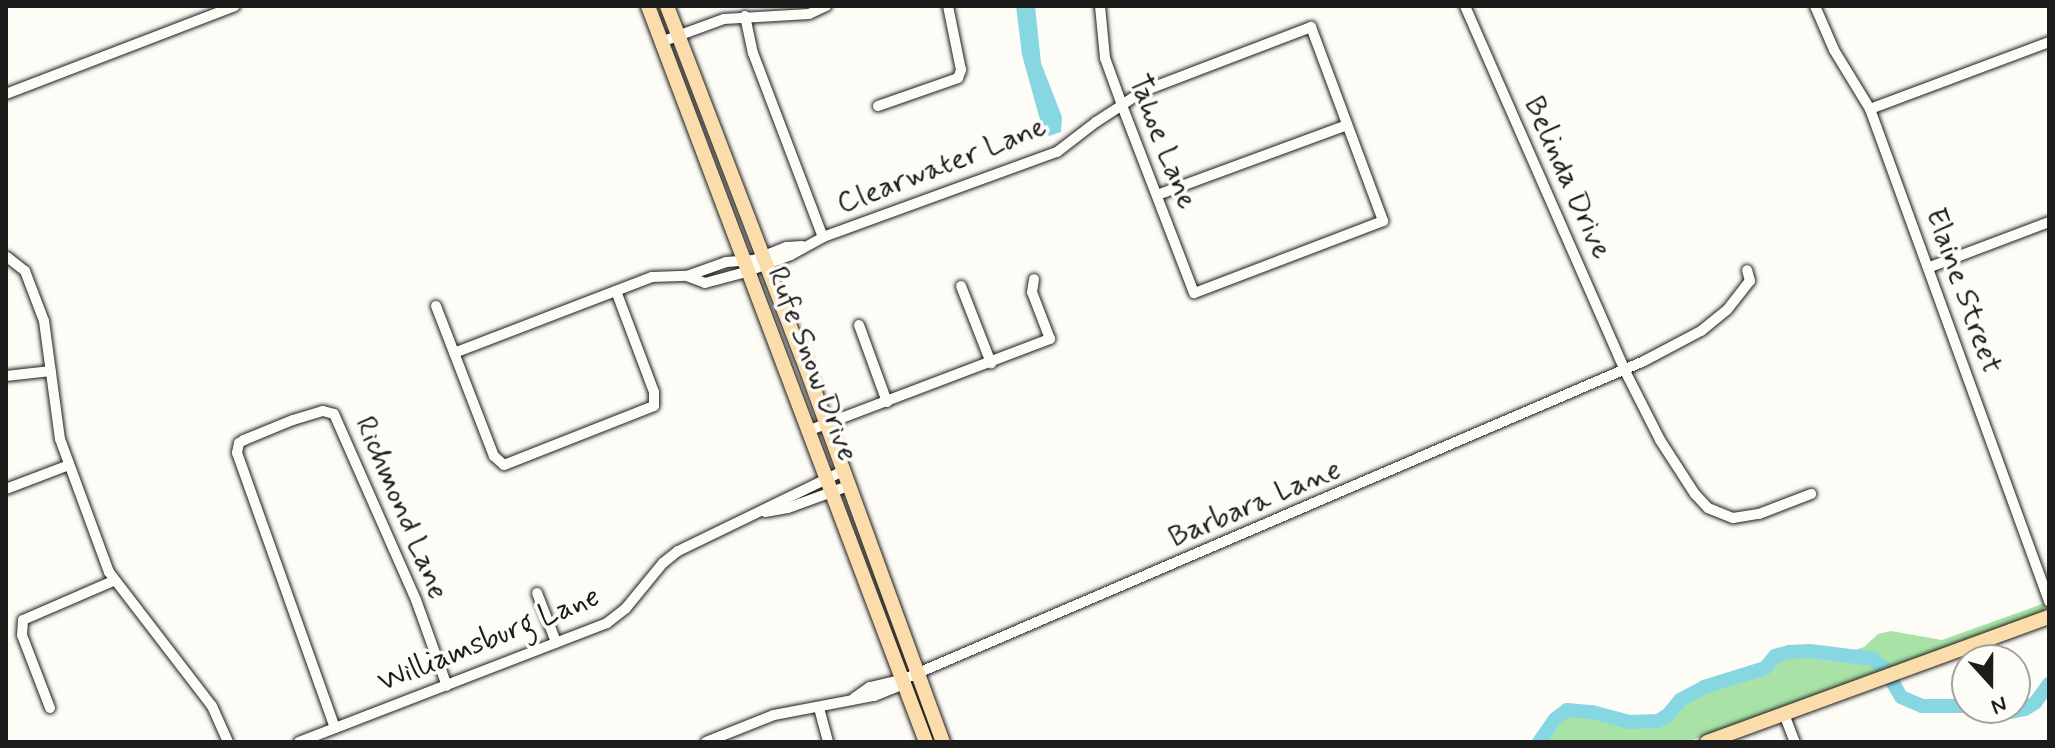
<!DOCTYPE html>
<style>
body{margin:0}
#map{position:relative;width:2055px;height:748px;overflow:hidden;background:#fdfcf7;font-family:Mynerve,sans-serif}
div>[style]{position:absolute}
.green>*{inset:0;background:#a8e2a7}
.water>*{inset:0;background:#87d7e3}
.river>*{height:14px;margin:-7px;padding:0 7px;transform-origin:7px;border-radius:7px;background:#87d7e3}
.roads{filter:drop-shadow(0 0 2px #1c1c1c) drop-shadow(0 0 2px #1c1c1c)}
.minor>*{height:10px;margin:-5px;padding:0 5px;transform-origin:5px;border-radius:5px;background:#fdfcf7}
.major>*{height:14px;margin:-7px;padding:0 7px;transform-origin:7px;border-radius:7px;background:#faddab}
span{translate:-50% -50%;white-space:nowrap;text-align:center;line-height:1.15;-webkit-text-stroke:7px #fdfcf7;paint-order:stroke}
.street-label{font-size:30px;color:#1c1c1c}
.frame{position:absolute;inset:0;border:8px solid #1c1c1c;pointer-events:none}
.north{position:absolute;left:1951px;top:644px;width:80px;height:80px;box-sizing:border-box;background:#fdfcf7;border:2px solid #a3a29f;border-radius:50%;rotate:159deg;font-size:22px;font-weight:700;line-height:32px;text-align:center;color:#1c1c1c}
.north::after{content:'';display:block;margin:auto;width:28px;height:36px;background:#1c1c1c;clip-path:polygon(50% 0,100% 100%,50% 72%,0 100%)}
</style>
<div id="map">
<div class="green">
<i style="clip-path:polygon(2045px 603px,2044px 612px,1687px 742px,1539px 742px,1555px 719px,1567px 710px,1592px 712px,1629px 722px,1657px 721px,1668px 715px,1680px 700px,1704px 687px,1765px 667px,1775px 656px,1800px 652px,1846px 653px,1864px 647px,1878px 634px,1891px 631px,1942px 640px)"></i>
</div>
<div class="water">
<i style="clip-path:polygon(1016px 6px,1035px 6px,1041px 63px,1062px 117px,1061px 132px,1049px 136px,1042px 127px,1022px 55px)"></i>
</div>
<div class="river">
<i style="left:1982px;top:708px;width:28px;rotate:8deg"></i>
<i style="left:2010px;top:712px;width:15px;rotate:-11deg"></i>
<i style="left:2025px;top:709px;width:12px;rotate:-31deg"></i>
<i style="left:2035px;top:703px;width:24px;rotate:-54deg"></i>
<i style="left:1539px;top:742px;width:28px;rotate:-55deg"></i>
<i style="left:1555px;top:719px;width:15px;rotate:-37deg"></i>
<i style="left:1567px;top:710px;width:25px;rotate:5deg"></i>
<i style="left:1592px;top:712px;width:38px;rotate:15deg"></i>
<i style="left:1629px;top:722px;width:29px;rotate:-2deg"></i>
<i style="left:1658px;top:721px;width:12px;rotate:-31deg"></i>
<i style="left:1668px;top:715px;width:19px;rotate:-51deg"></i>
<i style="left:1680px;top:700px;width:27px;rotate:-28deg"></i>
<i style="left:1704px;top:687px;width:64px;rotate:-17.3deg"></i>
<i style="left:1765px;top:668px;width:16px;rotate:-50deg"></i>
<i style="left:1775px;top:656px;width:15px;rotate:-16deg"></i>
<i style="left:1789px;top:652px;width:21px;rotate:-3deg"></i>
<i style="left:1810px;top:651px;width:64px;rotate:7.2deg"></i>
<i style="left:1873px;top:659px;width:16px;rotate:40deg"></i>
<i style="left:1885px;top:669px;width:32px;rotate:60deg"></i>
<i style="left:1901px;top:697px;width:23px;rotate:23deg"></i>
<i style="left:1922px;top:706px;width:45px"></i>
</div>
<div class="roads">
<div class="minor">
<i style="left:1465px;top:6px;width:396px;rotate:66.3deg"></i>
<i style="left:1624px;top:369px;width:80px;rotate:63.1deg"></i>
<i style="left:1660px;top:440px;width:64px;rotate:57.1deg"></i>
<i style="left:1695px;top:494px;width:19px;rotate:47deg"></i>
<i style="left:1708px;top:508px;width:27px;rotate:22deg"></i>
<i style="left:1733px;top:518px;width:26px;rotate:-9deg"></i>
<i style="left:1759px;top:514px;width:56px;rotate:-21deg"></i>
<i style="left:1815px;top:6px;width:48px;rotate:66.6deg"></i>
<i style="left:1834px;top:50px;width:69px;rotate:58.6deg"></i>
<i style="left:1870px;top:109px;width:524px;rotate:70.01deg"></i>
<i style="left:745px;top:16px;width:38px;rotate:78deg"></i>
<i style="left:753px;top:53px;width:197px;rotate:69.2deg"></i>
<i style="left:661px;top:42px;width:67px;rotate:-20.1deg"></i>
<i style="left:724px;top:19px;width:85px;rotate:-3.4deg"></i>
<i style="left:809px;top:14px;width:19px;rotate:-25deg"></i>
<i style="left:6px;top:94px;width:245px;rotate:-21deg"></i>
<i style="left:878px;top:106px;width:85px;rotate:-19.3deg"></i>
<i style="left:958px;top:78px;width:9px;rotate:-69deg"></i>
<i style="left:961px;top:70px;width:65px;rotate:-101.5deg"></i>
<i style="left:1870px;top:109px;width:191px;rotate:-20.5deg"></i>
<i style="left:1157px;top:195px;width:202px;rotate:-20.2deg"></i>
<i style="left:7px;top:257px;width:23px;rotate:38deg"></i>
<i style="left:25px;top:271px;width:53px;rotate:69.2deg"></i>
<i style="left:44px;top:321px;width:119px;rotate:82.3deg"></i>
<i style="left:60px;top:439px;width:142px;rotate:69.8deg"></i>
<i style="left:109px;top:572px;width:169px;rotate:52.5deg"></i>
<i style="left:212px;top:706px;width:39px;rotate:66deg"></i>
<i style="left:1930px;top:267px;width:127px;rotate:-20.7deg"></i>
<i style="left:687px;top:276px;width:19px;rotate:21deg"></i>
<i style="left:705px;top:283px;width:39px;rotate:-15deg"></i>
<i style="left:743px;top:273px;width:51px;rotate:-20.6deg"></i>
<i style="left:791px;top:255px;width:37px;rotate:-29deg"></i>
<i style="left:823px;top:237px;width:249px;rotate:-20deg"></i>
<i style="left:1057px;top:152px;width:49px;rotate:-37.6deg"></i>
<i style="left:1096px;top:122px;width:31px;rotate:-33deg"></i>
<i style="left:1122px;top:105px;width:23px;rotate:-34deg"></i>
<i style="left:1141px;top:92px;width:182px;rotate:-20.9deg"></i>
<i style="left:1311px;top:27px;width:207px;rotate:69.6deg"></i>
<i style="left:1383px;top:221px;width:202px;rotate:159.1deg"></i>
<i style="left:1194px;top:293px;width:201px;rotate:-111deg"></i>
<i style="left:1122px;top:105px;width:50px;rotate:-109.9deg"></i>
<i style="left:1105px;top:58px;width:52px;rotate:-95.5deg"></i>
<i style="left:961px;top:286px;width:83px;rotate:68.7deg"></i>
<i style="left:436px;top:306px;width:161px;rotate:68.9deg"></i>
<i style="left:494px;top:456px;width:13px;rotate:42deg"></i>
<i style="left:504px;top:465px;width:161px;rotate:-21.5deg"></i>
<i style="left:654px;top:406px;width:14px;rotate:-90deg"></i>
<i style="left:654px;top:392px;width:108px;rotate:-110.6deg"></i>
<i style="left:859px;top:325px;width:82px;rotate:70deg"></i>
<i style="left:454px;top:353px;width:212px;rotate:-21deg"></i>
<i style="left:652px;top:277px;width:35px;rotate:-2deg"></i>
<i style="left:687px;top:276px;width:41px;rotate:-19.7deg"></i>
<i style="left:726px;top:262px;width:28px;rotate:-4deg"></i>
<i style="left:754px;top:260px;width:35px;rotate:-22deg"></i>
<i style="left:787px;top:247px;width:15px;rotate:-4deg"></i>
<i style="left:6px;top:376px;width:45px;rotate:-6.3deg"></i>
<i style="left:810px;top:430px;width:257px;rotate:-20.8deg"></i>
<i style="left:1050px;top:339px;width:50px;rotate:-111deg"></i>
<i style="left:1032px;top:292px;width:13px;rotate:-81deg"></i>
<i style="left:6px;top:489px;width:67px;rotate:-20.9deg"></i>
<i style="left:765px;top:512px;width:23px;rotate:-10deg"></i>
<i style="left:788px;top:508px;width:64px;rotate:-20.1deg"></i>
<i style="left:537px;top:593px;width:53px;rotate:68.8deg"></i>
<i style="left:854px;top:698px;width:19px;rotate:-35deg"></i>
<i style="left:870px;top:687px;width:35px;rotate:-13deg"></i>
<i style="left:50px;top:708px;width:78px;rotate:-111deg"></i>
<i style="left:22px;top:635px;width:15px;rotate:-86deg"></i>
<i style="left:23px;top:620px;width:98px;rotate:-23.4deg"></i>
<i style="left:819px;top:708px;width:35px;rotate:75deg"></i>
<i style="left:1784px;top:714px;width:30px;rotate:69deg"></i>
<i style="left:335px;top:728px;width:292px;rotate:-109.6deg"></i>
<i style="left:237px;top:453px;width:10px;rotate:-79deg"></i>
<i style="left:239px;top:443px;width:6px;rotate:-31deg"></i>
<i style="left:244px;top:440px;width:53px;rotate:-22.2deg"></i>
<i style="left:293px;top:420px;width:31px;rotate:-17deg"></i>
<i style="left:323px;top:411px;width:11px;rotate:15deg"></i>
<i style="left:334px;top:414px;width:203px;rotate:66.2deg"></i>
<i style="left:416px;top:600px;width:91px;rotate:70.2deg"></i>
<i style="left:299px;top:742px;width:330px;rotate:-21.1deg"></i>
<i style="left:607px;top:623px;width:24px;rotate:-38deg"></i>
<i style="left:626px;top:608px;width:58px;rotate:-50.6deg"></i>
<i style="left:663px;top:563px;width:19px;rotate:-39deg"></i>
<i style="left:678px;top:551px;width:183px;rotate:-25.9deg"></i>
<i style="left:706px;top:742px;width:73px;rotate:-21.7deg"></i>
<i style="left:774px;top:715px;width:102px;rotate:-10.8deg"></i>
<i style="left:874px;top:696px;width:24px;rotate:-22deg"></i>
<i style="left:896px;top:687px;width:11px;rotate:-45deg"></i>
<i style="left:904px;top:679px;width:805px;rotate:-23.25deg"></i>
<i style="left:1644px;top:361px;width:64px;rotate:-27.8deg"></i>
<i style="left:1701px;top:331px;width:33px;rotate:-39deg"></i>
<i style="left:1727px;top:310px;width:37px;rotate:-52deg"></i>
<i style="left:1750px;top:281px;width:11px;rotate:-105deg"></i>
</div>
<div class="major">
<i style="left:648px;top:6px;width:787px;rotate:69.31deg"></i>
<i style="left:667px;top:6px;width:376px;rotate:69deg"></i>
<i style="left:802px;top:357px;width:410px;rotate:69.9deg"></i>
<i style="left:1707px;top:742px;width:364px;rotate:-20.1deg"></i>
</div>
</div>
<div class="street-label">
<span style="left:1162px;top:142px;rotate:69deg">Tahoe Lane</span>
<span style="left:942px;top:166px;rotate:-21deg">Clearwater Lane</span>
<span style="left:1567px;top:178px;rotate:66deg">Belinda Drive</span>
<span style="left:1963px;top:291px;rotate:70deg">Elaine Street</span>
<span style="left:812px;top:364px;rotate:69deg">Rufe Snow Drive</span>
<span style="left:1255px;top:504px;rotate:-23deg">Barbara Lane</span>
<span style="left:401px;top:508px;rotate:67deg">Richmond Lane</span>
<span style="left:489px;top:640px;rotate:-22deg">Williamsburg Lane</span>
</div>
<div class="frame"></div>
<div class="north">N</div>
</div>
